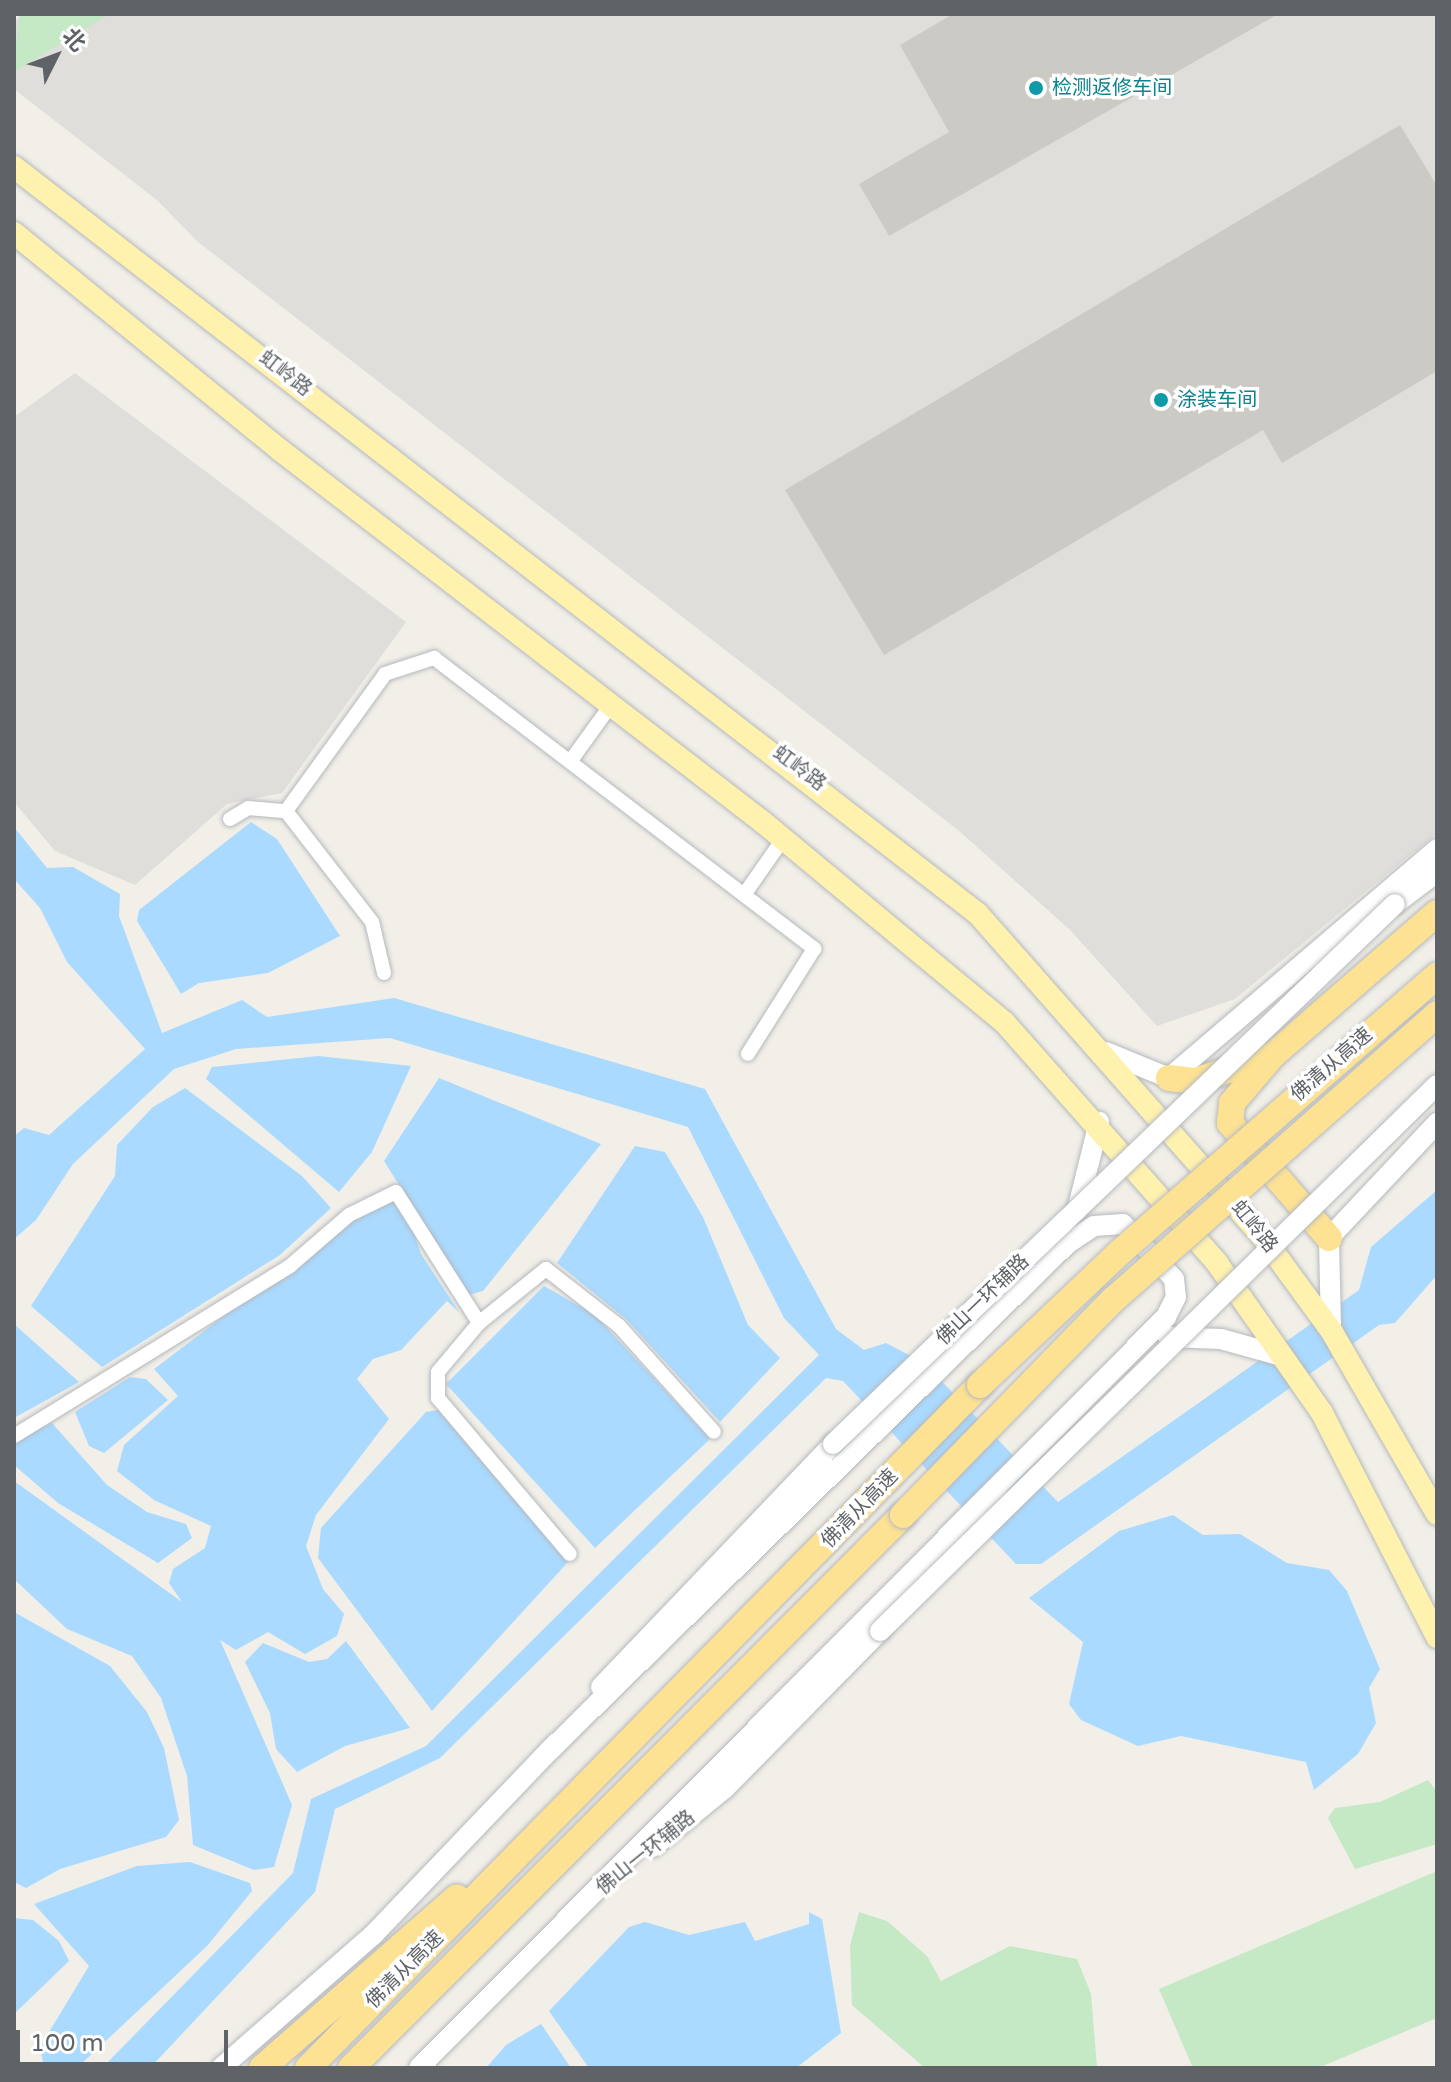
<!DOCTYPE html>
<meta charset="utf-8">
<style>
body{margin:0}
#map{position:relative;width:1451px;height:2082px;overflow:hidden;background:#f1efe8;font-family:"Varela Round","Noto Sans SC",sans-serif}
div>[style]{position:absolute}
.industrial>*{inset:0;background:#e0deda}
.green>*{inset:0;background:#c5e8c5}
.water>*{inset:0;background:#aadaff}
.building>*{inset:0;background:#cccac5}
.roads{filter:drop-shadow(0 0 2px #b5b8bc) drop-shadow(0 0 2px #b5b8bc)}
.minor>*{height:14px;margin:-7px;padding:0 7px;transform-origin:7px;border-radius:7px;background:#fff}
.secondary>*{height:20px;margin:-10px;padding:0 10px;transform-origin:10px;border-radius:10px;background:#fff}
.primary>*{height:22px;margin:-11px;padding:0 11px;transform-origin:11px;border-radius:11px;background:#fff2af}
.motorway>*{height:26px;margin:-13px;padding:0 13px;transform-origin:13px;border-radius:13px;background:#fde293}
.bridges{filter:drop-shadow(0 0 2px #b6babf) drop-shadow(0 0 2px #b6babf)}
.secondary-bridge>*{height:20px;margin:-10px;padding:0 10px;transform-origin:10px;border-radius:10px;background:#fff}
.motorway-bridge>*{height:26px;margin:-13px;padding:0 13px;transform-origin:13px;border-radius:13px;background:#fde293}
.dots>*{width:22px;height:22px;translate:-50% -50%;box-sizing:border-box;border:4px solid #fff;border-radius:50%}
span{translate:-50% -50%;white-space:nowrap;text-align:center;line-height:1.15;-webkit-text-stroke:7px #fff;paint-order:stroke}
.culture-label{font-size:20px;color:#0d838f}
.left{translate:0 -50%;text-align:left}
.street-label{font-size:20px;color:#5f6368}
.frame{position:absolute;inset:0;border:16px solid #5f6368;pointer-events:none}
.north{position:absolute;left:16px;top:16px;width:80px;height:80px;-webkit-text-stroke:6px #fff;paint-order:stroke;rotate:48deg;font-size:22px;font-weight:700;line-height:32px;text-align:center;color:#5f6368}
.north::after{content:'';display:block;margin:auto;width:28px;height:36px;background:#5f6368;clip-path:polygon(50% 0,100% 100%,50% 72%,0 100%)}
.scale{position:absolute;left:16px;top:2030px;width:212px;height:36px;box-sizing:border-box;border:4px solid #5f6368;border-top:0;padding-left:10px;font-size:24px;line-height:28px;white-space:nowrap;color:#5f6368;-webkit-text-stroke:6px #fff;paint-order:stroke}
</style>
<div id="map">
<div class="industrial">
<i style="clip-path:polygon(24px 14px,1437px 14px,1437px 833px,1235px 999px,1157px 1026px,1069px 929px,958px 830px,198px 242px,157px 200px,14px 89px,14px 22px)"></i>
<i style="clip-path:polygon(75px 373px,406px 622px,282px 793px,227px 804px,135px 885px,55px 851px,14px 802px,14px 417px)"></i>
</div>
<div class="green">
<i style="clip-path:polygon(19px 14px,109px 14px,14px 72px)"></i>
<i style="clip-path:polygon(1428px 1780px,1437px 1792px,1437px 1844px,1355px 1869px,1328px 1818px,1335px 1808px,1380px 1802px)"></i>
<i style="clip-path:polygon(1437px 1871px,1437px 2018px,1318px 2068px,1193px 2068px,1159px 1989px)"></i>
<i style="clip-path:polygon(859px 1912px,887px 1921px,927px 1956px,941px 1981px,1010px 1946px,1077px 1959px,1091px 1994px,1097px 2068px,925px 2068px,852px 2005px,850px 1946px)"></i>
</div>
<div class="water">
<i style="clip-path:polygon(251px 822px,277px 839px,340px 936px,268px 973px,199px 983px,181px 994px,137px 921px,139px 910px)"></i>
<i style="clip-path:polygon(14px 827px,47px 868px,73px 867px,120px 894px,119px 916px,162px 1033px,242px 1000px,267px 1017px,394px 998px,705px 1089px,836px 1329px,864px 1350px,886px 1343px,924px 1363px,1058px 1502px,1359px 1290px,1371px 1247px,1437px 1190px,1437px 1275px,1395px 1323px,1379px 1325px,1041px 1564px,1016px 1564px,843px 1381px,826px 1378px,440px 1758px,335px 1809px,315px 1892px,150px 2068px,102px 2068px,293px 1873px,311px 1799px,426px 1746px,819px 1355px,784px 1318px,688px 1127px,390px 1038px,236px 1049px,174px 1069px,73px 1164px,36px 1220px,14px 1239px,14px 1136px,24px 1128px,49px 1135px,145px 1049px,67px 962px,40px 908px,14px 879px)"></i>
<i style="clip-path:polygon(318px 1056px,411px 1066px,372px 1152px,339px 1192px,206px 1079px,212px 1067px)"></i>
<i style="clip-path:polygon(439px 1078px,601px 1144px,483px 1291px,468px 1295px,384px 1161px)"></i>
<i style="clip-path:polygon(185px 1088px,302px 1176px,331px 1208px,280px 1255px,102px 1367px,31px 1306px,115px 1176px,117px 1145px,153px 1107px)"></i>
<i style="clip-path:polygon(635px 1146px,665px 1152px,703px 1217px,748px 1325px,780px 1358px,720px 1422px,627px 1320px,557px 1263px)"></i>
<i style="clip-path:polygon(392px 1199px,405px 1207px,421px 1254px,459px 1312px,447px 1301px,401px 1350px,373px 1359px,357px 1379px,389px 1419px,316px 1515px,306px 1546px,323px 1589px,344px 1614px,337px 1636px,305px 1654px,268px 1632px,236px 1650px,220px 1640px,292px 1805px,274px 1867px,254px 1870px,193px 1845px,187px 1776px,161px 1698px,132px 1656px,67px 1629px,14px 1579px,14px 1481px,182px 1602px,169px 1583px,173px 1569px,205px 1548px,211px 1526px,154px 1500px,117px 1471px,124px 1445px,178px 1396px,154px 1369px,360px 1213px)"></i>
<i style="clip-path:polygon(544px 1286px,595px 1315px,710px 1439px,595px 1548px,446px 1384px)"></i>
<i style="clip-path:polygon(14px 1324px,79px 1382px,14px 1418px)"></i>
<i style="clip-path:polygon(130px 1377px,146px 1379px,168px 1400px,104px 1453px,89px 1446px,75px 1412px)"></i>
<i style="clip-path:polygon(438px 1410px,568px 1562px,432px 1711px,318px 1558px,321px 1528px,426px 1412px)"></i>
<i style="clip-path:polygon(52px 1423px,107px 1485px,147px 1512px,186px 1524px,192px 1538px,158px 1563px,58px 1503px,14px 1465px,14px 1441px)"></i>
<i style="clip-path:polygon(1173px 1515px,1203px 1535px,1240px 1534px,1287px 1563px,1329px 1570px,1347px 1591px,1380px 1669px,1369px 1688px,1376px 1723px,1358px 1754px,1314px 1790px,1306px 1762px,1181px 1736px,1138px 1746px,1081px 1720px,1069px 1704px,1083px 1642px,1029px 1598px,1119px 1531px)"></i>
<i style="clip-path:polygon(14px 1612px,110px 1666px,147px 1712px,164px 1748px,179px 1820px,166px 1837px,60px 1869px,26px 1888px,14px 1882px)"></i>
<i style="clip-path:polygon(346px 1641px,410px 1728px,345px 1746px,297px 1772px,276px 1749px,270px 1713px,245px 1662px,263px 1643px,309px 1662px,327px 1659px)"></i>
<i style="clip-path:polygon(190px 1862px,250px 1883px,252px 1891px,207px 1946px,77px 2068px,44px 2068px,40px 2047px,89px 1966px,34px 1904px,137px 1866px)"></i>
<i style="clip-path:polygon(809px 1912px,822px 1919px,841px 2033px,796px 2068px,589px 2068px,549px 2011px,629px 1927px,645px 1922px,689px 1935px,745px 1922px,755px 1941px,809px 1924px)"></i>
<i style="clip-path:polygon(14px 1918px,33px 1920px,59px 1941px,69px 1961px,14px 2014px)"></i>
<i style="clip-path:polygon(541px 2024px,571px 2068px,486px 2068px,506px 2045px)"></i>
</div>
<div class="building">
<i style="clip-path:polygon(953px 14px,1278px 14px,889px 236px,859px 184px,949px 132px,900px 45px)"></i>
<i style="clip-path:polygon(1400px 125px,1437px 186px,1437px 371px,1282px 463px,1263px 430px,884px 655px,785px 490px)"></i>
</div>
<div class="roads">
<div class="minor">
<i style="left:572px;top:759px;width:67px;rotate:-54.2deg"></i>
<i style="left:230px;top:819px;width:21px;rotate:-31deg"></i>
<i style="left:248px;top:808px;width:38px;rotate:5deg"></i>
<i style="left:746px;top:892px;width:65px;rotate:-55.1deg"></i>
<i style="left:384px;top:973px;width:52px;rotate:-103.2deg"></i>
<i style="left:372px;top:922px;width:140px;rotate:-127.8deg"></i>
<i style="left:286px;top:811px;width:169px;rotate:-54.1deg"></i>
<i style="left:385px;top:674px;width:52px;rotate:-18.1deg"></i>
<i style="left:434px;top:658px;width:479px;rotate:37.4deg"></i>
<i style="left:814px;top:949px;width:124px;rotate:122.2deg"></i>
<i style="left:479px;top:1323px;width:86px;rotate:-38.9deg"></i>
<i style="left:546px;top:1269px;width:93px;rotate:38deg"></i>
<i style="left:619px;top:1326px;width:142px;rotate:48.1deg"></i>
<i style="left:14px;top:1436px;width:324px;rotate:-31.6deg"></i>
<i style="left:290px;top:1266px;width:78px;rotate:-40.8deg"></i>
<i style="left:349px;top:1215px;width:52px;rotate:-26.1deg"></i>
<i style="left:396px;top:1192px;width:155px;rotate:57.6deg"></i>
<i style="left:479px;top:1323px;width:64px;rotate:129.9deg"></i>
<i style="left:438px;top:1372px;width:26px;rotate:90deg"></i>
<i style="left:438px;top:1398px;width:204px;rotate:49.8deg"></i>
</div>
<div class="secondary">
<i style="left:1395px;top:904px;width:53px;rotate:-37.3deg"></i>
<i style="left:1106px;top:1052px;width:68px;rotate:22.4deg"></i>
<i style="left:1169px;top:1078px;width:353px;rotate:-40.5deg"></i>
<i style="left:1077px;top:1211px;width:92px;rotate:-76.1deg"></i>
<i style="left:1331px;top:1328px;width:90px;rotate:-91.3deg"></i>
<i style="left:1329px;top:1238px;width:158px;rotate:-46.8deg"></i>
<i style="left:1168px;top:1337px;width:53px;rotate:2.2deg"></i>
<i style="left:1221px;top:1339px;width:59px;rotate:15.7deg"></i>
<i style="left:601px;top:1687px;width:336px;rotate:-46.3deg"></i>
<i style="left:653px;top:1847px;width:93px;rotate:-39.3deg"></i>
<i style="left:725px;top:1788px;width:221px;rotate:-45.4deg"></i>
<i style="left:221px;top:2068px;width:202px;rotate:-41.2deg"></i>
<i style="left:373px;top:1935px;width:257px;rotate:-46.3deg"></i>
<i style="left:551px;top:1749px;width:722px;rotate:-44.38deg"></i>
<i style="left:1067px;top:1244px;width:32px;rotate:-34deg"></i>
<i style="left:1094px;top:1226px;width:29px;rotate:-4deg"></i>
<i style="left:1123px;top:1224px;width:75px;rotate:47.2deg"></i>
<i style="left:1174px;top:1279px;width:18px;rotate:84deg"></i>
<i style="left:1176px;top:1297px;width:22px;rotate:117deg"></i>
<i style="left:1166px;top:1317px;width:1059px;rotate:134.85deg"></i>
</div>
<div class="primary">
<i style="left:14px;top:167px;width:1220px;rotate:37.77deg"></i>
<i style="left:978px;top:914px;width:429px;rotate:48.6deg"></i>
<i style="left:1262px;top:1236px;width:119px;rotate:53.9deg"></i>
<i style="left:1332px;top:1332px;width:210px;rotate:60deg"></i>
<i style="left:14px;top:233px;width:343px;rotate:39.2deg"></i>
<i style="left:280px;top:450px;width:611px;rotate:37.62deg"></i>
<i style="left:764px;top:823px;width:312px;rotate:39.7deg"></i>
<i style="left:1004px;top:1022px;width:322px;rotate:48.5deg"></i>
<i style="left:1217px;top:1263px;width:183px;rotate:55deg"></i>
<i style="left:1322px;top:1413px;width:252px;rotate:62.8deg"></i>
</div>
<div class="motorway">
<i style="left:1169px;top:1078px;width:26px;rotate:7deg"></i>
<i style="left:1195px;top:1081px;width:82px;rotate:-18.4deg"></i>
<i style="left:1329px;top:1238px;width:152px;rotate:-130.7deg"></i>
<i style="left:1230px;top:1123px;width:20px;rotate:-84deg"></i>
<i style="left:1232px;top:1103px;width:63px;rotate:-49.5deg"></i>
<i style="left:1273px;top:1055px;width:217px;rotate:-40.9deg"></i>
<i style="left:262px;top:2068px;width:259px;rotate:-41.2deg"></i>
<i style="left:308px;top:2068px;width:958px;rotate:-45.47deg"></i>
<i style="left:351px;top:2068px;width:781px;rotate:-45.05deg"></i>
</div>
</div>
<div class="bridges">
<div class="secondary-bridge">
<i style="left:833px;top:1444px;width:779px;rotate:-43.86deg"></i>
<i style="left:880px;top:1631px;width:780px;rotate:-44.43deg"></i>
</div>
<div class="motorway-bridge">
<i style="left:980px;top:1385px;width:192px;rotate:-43.5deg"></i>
<i style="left:1119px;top:1253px;width:422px;rotate:-41.1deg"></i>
<i style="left:903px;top:1515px;width:301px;rotate:-45.7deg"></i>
<i style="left:1113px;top:1300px;width:432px;rotate:-41.4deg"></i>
</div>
</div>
<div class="dots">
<i style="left:1036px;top:88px;background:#0f9aa8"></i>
<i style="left:1161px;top:400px;background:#0f9aa8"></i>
</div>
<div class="culture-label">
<span class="left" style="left:1052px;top:88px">检测返修车间</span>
<span class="left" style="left:1177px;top:400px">涂装车间</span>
</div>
<div class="street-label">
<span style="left:285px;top:374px;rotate:38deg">虹岭路</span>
<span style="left:799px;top:769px;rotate:37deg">虹岭路</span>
<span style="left:1332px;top:1065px;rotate:-41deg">佛清从高速</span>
<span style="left:1254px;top:1227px;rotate:51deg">虹岭路</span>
<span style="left:983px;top:1300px;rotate:-44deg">佛山一环辅路</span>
<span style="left:860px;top:1509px;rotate:-46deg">佛清从高速</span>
<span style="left:646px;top:1853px;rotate:-39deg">佛山一环辅路</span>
<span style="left:405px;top:1970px;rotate:-45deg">佛清从高速</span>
</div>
<div class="frame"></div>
<div class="north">北</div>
<div class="scale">100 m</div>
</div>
